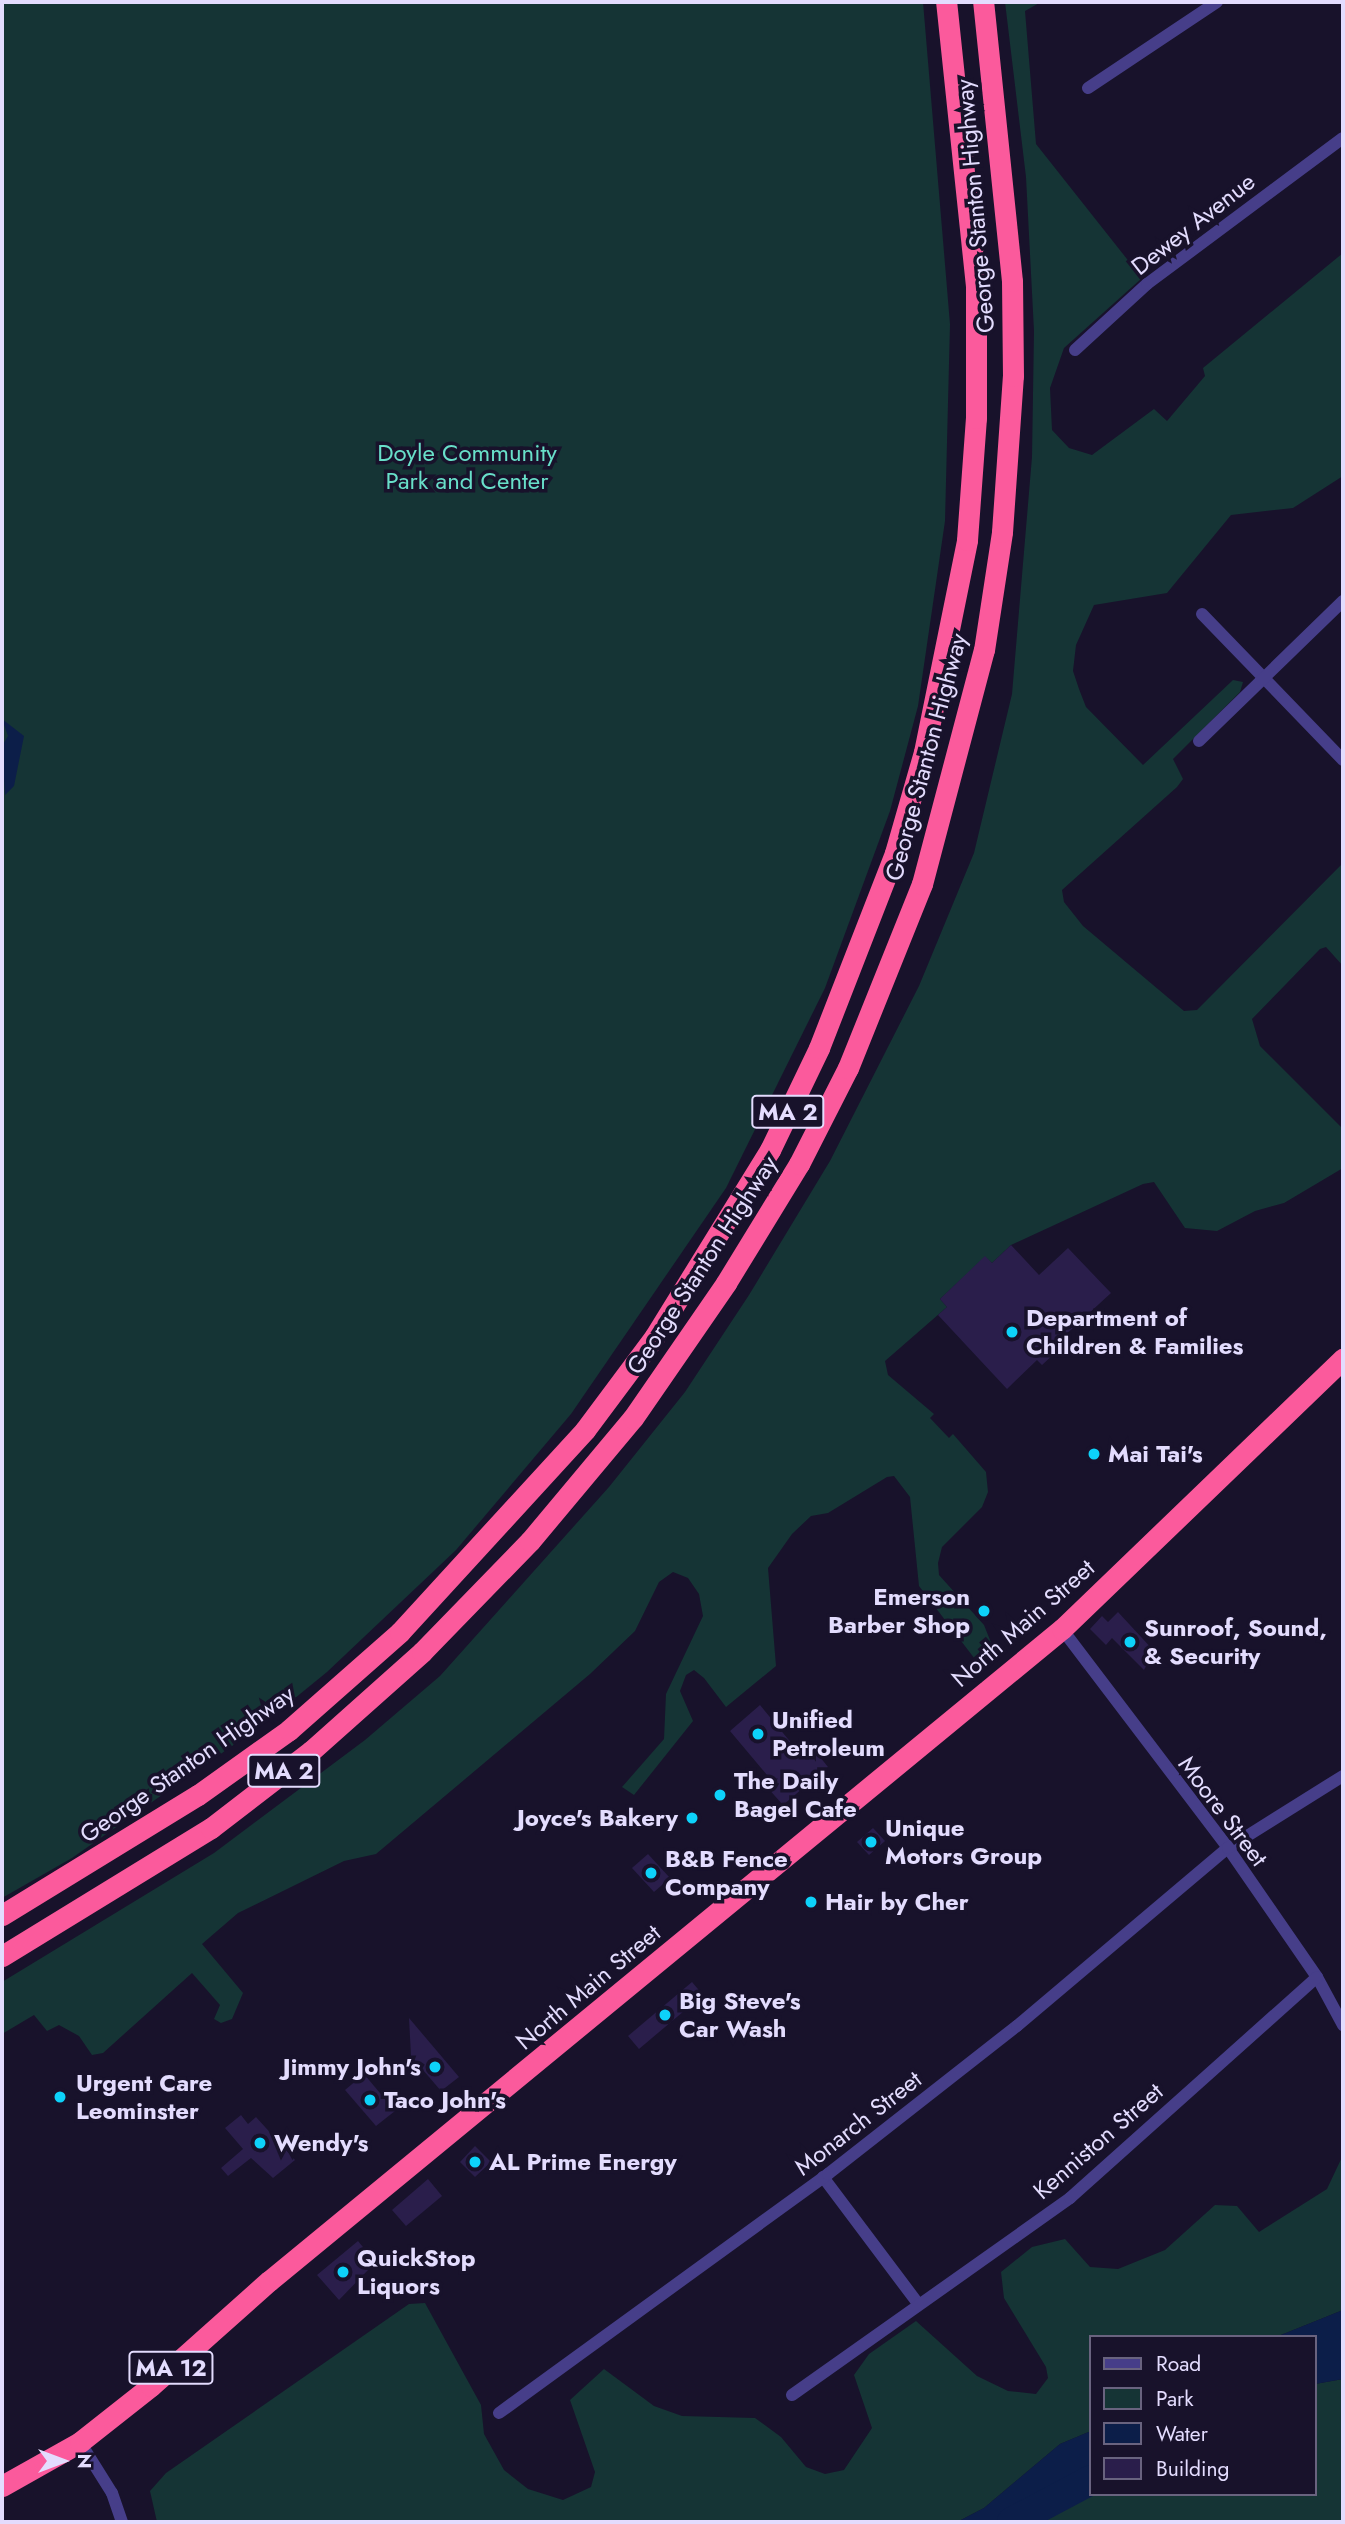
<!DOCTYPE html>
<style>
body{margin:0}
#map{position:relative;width:1345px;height:2524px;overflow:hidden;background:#18122b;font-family:Jost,sans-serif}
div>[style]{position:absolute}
.green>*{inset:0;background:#153435}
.water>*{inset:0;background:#0c1e49}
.river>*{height:30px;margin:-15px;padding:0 15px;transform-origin:15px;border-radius:15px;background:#0c1e49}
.building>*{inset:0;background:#2a1e4b}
.street>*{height:12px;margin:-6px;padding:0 6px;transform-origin:6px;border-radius:6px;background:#463e89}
.highway>*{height:21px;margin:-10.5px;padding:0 10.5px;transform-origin:10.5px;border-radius:10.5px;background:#fb5a9c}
.dots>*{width:19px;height:19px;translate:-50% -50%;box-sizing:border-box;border:4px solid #18122b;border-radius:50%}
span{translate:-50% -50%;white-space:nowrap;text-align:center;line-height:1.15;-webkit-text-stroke:7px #18122b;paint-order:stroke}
.shield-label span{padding:2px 5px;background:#18122b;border:2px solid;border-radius:5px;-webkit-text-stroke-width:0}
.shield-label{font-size:23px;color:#e3dcfe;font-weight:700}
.street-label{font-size:24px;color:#e3dcfe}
.park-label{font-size:24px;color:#68dfc9}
.poi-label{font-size:24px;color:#e3dcfe;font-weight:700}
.left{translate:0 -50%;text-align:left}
.right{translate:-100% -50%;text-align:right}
.frame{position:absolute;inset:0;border:4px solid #e3dcfe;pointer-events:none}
.legend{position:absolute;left:1089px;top:2335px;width:228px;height:161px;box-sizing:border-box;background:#18122b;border:2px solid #69637f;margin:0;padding:9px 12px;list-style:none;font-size:21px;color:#e3dcfe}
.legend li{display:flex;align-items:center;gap:14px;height:35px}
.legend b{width:35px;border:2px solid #69637f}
.north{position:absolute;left:28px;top:2426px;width:70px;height:70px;-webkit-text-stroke:5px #18122b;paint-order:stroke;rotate:90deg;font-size:19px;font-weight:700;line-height:28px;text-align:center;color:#e3dcfe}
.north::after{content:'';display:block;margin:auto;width:24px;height:32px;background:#e3dcfe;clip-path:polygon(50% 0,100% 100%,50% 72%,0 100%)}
</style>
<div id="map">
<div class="green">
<i style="clip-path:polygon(2px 2px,923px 2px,950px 324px,945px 521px,918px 706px,890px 811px,825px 988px,726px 1188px,571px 1414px,456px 1550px,327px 1672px,262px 1725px,72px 1858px,2px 1898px)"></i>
<i style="clip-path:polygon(1005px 2px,1041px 2px,1025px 11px,1036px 144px,1142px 278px,1064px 348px,1050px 388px,1052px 430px,1069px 448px,1092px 455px,1154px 409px,1167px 421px,1205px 376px,1203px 368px,1343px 253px,1343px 476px,1293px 508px,1231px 515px,1167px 593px,1094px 605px,1076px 645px,1073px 671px,1079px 689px,1086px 707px,1143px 765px,1233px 680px,1243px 682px,1240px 692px,1173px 759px,1183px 779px,1177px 787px,1062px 890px,1064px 902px,1083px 926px,1184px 1011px,1197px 1010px,1343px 863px,1343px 966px,1326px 947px,1320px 949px,1252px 1019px,1260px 1046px,1343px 1129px,1343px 1168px,1284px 1203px,1255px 1211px,1217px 1231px,1185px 1228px,1154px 1182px,1143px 1184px,1011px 1245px,992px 1263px,985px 1257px,940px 1299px,947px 1307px,885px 1361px,888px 1375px,934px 1414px,930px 1418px,949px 1438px,953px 1434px,986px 1472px,988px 1492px,982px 1507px,942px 1547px,938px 1563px,939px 1575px,984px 1625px,994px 1650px,981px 1667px,919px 1586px,910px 1497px,894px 1476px,887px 1477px,828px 1513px,811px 1516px,792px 1534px,768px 1568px,776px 1666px,726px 1707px,704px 1678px,694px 1670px,686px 1675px,680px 1691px,693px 1721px,634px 1795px,622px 1787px,664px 1739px,666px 1694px,703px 1616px,699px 1594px,688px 1578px,673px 1572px,659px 1582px,635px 1631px,590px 1674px,376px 1854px,344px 1861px,238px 1913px,202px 1944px,243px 1993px,232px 2019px,221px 2023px,214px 2019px,220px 2005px,192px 1973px,103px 2053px,92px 2055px,79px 2036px,59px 2025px,47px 2031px,34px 2015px,2px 2034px,2px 1982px,214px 1853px,365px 1740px,440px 1676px,609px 1487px,685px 1392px,749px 1295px,830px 1161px,919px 986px,974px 853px,1012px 694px,1032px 457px,1034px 331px,1026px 177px)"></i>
<i style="clip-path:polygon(1343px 2155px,1343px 2310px,1276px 2337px,1091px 2337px,1091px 2431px,1060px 2444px,984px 2508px,957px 2522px,157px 2522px,150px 2491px,166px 2473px,409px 2304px,425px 2303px,481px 2405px,484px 2434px,504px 2470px,528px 2489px,563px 2500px,591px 2487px,595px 2472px,570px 2400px,604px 2369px,654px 2406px,682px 2416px,755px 2418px,781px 2437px,806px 2467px,825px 2474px,844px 2470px,872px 2428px,854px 2375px,869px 2354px,916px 2321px,977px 2376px,1008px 2391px,1036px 2394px,1048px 2378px,1046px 2367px,1004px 2298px,1001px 2272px,1032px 2247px,1065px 2239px,1090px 2267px,1118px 2269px,1165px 2250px,1215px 2205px,1237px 2206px,1259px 2232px,1327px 2189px)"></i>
<i style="clip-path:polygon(1343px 2379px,1343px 2522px,1037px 2522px,1091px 2478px,1091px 2494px,1315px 2494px,1315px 2384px)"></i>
</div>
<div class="water">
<i style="clip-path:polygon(2px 719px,24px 736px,14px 786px,5px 795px,2px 746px,8px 736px)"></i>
<i style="clip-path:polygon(1343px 2310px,1343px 2379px,1315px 2384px,1315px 2337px,1276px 2337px)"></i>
<i style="clip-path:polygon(1091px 2431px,1091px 2478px,1037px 2522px,957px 2522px,984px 2508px,1060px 2444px)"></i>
</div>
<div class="river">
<i style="left:1012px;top:2522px;width:89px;rotate:-28deg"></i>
</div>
<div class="building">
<i style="clip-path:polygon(1011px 1245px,1039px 1275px,1068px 1248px,1111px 1293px,1050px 1349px,1054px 1354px,1042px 1365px,1037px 1360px,1007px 1389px,938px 1315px,947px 1307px,940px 1299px,985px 1256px,992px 1263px)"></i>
<i style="clip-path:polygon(1118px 1612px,1154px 1651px,1144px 1670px,1112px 1638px,1106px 1645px,1090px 1629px,1102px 1616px,1108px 1622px)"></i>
<i style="clip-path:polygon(760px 1705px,802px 1756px,812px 1747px,828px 1767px,783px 1805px,766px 1786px,772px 1781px,730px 1731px)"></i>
<i style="clip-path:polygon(873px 1828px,885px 1841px,869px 1855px,857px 1842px)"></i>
<i style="clip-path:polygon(648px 1854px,670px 1878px,654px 1892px,632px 1868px)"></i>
<i style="clip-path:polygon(692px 1982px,703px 1995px,639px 2049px,628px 2036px)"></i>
<i style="clip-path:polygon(409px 2018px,459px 2077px,441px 2091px,411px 2056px)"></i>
<i style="clip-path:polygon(364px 2074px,395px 2111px,376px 2126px,345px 2090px)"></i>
<i style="clip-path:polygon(241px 2115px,248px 2124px,256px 2117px,295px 2160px,273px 2178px,251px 2158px,228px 2176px,221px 2168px,243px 2149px,225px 2128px)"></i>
<i style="clip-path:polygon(475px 2146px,491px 2162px,475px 2177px,460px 2162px)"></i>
<i style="clip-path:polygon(428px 2179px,442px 2196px,406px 2226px,392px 2210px)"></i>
<i style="clip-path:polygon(358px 2241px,372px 2258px,365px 2264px,369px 2269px,339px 2300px,317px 2275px)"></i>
</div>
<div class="street">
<i style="left:1088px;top:88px;width:155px;rotate:-33.7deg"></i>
<i style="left:1075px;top:350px;width:98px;rotate:-42.5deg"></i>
<i style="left:1147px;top:284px;width:244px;rotate:-36.7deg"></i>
<i style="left:1202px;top:614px;width:203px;rotate:46deg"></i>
<i style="left:1199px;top:741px;width:201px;rotate:-44.2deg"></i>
<i style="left:1062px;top:1629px;width:275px;rotate:52.8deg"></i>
<i style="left:1228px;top:1848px;width:157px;rotate:55.4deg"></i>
<i style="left:1317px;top:1977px;width:55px;rotate:61.6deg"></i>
<i style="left:823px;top:2177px;width:156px;rotate:53.1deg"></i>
<i style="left:792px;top:2395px;width:341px;rotate:-35.3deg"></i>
<i style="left:1070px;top:2198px;width:331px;rotate:-41.8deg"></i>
<i style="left:499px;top:2413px;width:407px;rotate:-36deg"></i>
<i style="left:828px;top:2174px;width:240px;rotate:-38.1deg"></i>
<i style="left:1017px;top:2026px;width:276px;rotate:-40.2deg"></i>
<i style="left:1228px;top:1848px;width:136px;rotate:-32.1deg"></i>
<i style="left:80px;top:2442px;width:60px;rotate:57.9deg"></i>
<i style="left:112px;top:2493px;width:31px;rotate:71deg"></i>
</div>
<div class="highway">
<i style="left:2px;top:1915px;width:230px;rotate:-31.5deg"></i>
<i style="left:198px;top:1795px;width:112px;rotate:-35.5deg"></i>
<i style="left:289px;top:1730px;width:148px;rotate:-41.4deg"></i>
<i style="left:400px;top:1632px;width:274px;rotate:-47.5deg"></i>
<i style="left:585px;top:1430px;width:117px;rotate:-53.3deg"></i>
<i style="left:655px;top:1336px;width:219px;rotate:-58.3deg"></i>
<i style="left:770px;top:1150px;width:113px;rotate:-64.3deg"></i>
<i style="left:819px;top:1048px;width:209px;rotate:-68.7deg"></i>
<i style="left:895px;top:853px;width:105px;rotate:-74deg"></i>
<i style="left:924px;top:752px;width:216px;rotate:-78.5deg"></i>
<i style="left:967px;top:540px;width:122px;rotate:-85.8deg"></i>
<i style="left:976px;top:418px;width:132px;rotate:-90deg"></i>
<i style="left:976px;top:286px;width:286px;rotate:-96deg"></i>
<i style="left:2px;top:1956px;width:245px;rotate:-31.5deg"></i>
<i style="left:211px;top:1828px;width:126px;rotate:-37.6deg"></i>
<i style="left:311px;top:1751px;width:149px;rotate:-41.7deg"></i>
<i style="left:422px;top:1652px;width:155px;rotate:-45.8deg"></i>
<i style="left:530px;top:1541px;width:160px;rotate:-50.1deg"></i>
<i style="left:633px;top:1418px;width:164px;rotate:-55.4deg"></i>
<i style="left:726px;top:1283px;width:140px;rotate:-58.5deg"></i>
<i style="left:799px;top:1164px;width:108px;rotate:-63deg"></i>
<i style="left:848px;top:1068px;width:198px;rotate:-68.1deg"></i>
<i style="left:922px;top:884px;width:242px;rotate:-75.2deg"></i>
<i style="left:984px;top:650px;width:119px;rotate:-81.3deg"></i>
<i style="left:1002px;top:532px;width:156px;rotate:-86deg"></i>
<i style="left:1013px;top:376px;width:95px;rotate:-90.6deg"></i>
<i style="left:1012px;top:281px;width:281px;rotate:-95.9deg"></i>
<i style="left:2px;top:2486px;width:90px;rotate:-29.4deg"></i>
<i style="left:80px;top:2442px;width:90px;rotate:-38.3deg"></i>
<i style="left:151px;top:2386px;width:158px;rotate:-41.7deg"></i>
<i style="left:269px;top:2281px;width:1027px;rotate:-39.43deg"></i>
<i style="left:1062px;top:1629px;width:390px;rotate:-43.9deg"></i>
</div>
<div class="dots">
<i style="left:1012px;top:1332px;background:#0dd2fa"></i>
<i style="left:1094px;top:1454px;background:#0dd2fa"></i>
<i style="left:984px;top:1611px;background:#0dd2fa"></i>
<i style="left:1130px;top:1642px;background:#0dd2fa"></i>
<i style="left:758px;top:1734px;background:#0dd2fa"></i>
<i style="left:720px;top:1795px;background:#0dd2fa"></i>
<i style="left:692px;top:1818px;background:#0dd2fa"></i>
<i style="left:871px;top:1842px;background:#0dd2fa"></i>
<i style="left:651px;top:1873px;background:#0dd2fa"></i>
<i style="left:811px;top:1902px;background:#0dd2fa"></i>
<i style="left:665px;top:2015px;background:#0dd2fa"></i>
<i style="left:435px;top:2067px;background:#0dd2fa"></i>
<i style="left:60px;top:2097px;background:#0dd2fa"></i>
<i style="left:370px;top:2100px;background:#0dd2fa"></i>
<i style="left:260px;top:2143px;background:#0dd2fa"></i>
<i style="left:475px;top:2162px;background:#0dd2fa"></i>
<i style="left:343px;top:2272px;background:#0dd2fa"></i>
</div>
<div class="shield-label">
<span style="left:788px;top:1112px">MA 2</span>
<span style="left:284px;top:1771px">MA 2</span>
<span style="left:171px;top:2368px">MA 12</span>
</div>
<div class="street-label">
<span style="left:975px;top:206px;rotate:-95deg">George Stanton Highway</span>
<span style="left:1193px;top:224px;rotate:-38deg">Dewey Avenue</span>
<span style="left:926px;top:757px;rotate:-75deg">George Stanton Highway</span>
<span style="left:702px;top:1265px;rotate:-57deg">George Stanton Highway</span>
<span style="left:1023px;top:1623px;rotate:-41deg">North Main Street</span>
<span style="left:187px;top:1764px;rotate:-35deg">George Stanton Highway</span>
<span style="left:1223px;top:1811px;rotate:53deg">Moore Street</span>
<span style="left:588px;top:1987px;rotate:-40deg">North Main Street</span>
<span style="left:858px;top:2123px;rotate:-38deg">Monarch Street</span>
<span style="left:1098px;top:2141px;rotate:-41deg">Kenniston Street</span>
</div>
<div class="park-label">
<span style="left:467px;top:467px">Doyle Community<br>Park and Center</span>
</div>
<div class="poi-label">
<span class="left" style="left:1026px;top:1332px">Department of<br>Children &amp; Families</span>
<span class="left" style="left:1108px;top:1454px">Mai Tai's</span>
<span class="right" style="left:970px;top:1611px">Emerson<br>Barber Shop</span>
<span class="left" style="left:1144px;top:1642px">Sunroof, Sound,<br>&amp; Security</span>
<span class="left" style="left:772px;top:1734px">Unified<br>Petroleum</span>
<span class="left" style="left:734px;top:1795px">The Daily<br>Bagel Cafe</span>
<span class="right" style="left:678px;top:1818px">Joyce's Bakery</span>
<span class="left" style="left:885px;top:1842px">Unique<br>Motors Group</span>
<span class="left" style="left:665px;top:1873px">B&amp;B Fence<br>Company</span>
<span class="left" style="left:825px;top:1902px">Hair by Cher</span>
<span class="left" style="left:679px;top:2015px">Big Steve's<br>Car Wash</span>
<span class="right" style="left:421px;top:2067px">Jimmy John's</span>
<span class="left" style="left:76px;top:2097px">Urgent Care<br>Leominster</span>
<span class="left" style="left:384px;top:2100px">Taco John's</span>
<span class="left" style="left:274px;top:2143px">Wendy's</span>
<span class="left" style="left:489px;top:2162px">AL Prime Energy</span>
<span class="left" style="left:357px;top:2272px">QuickStop<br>Liquors</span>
</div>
<div class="frame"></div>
<ul class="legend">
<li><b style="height:9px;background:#463e89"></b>Road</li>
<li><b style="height:19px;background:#153435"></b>Park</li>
<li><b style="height:19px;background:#0c1e49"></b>Water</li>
<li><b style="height:19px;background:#2a1e4b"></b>Building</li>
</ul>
<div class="north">N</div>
</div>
